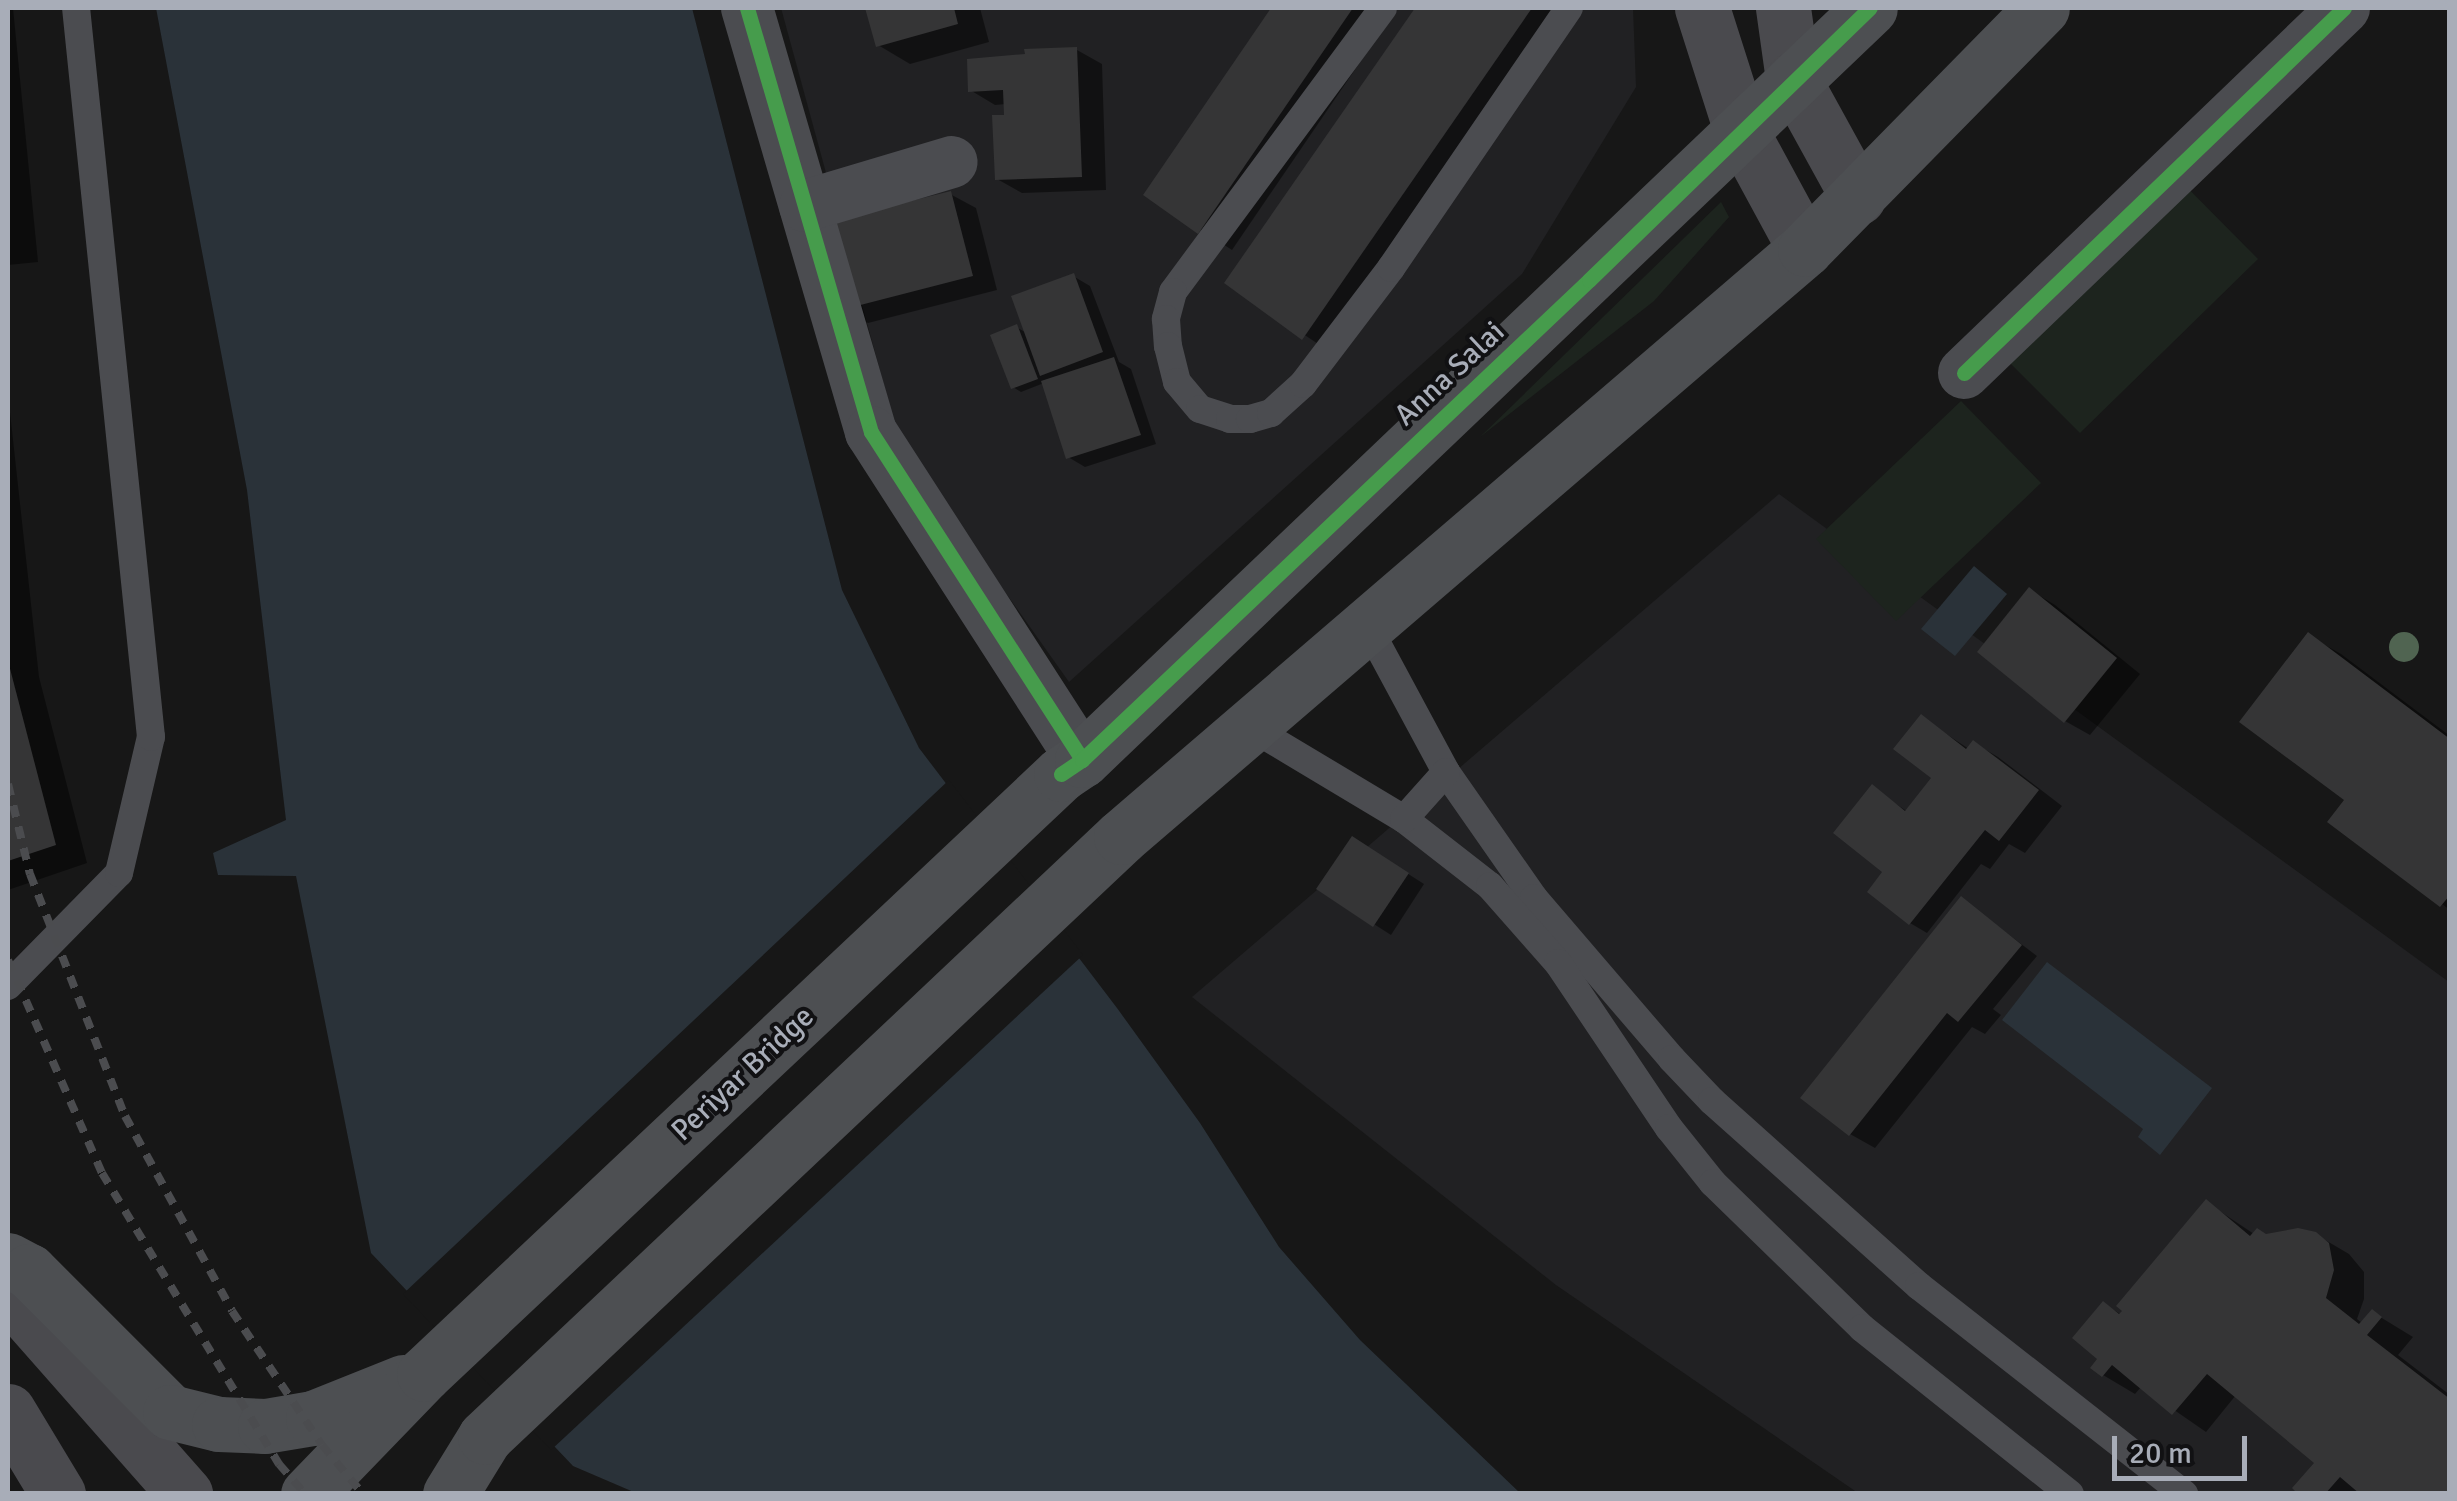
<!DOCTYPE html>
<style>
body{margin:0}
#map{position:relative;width:2457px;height:1501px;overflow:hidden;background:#171717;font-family:Signika,sans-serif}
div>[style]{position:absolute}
.built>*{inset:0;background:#212123}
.green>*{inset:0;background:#1d241e}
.water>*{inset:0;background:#2a3239}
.pier>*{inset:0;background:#171717}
.shadow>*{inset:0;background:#0007}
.building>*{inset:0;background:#353536}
.lane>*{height:28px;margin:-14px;padding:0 14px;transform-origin:14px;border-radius:14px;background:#4b4c50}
.street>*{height:52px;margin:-26px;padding:0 26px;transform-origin:26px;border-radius:26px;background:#4b4c50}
.secondary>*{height:55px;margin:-27.5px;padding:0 27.5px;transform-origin:27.5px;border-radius:27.5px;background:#4a4a4e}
.primary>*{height:55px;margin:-27.5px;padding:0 27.5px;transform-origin:27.5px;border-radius:27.5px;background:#4d4f52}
.rail>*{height:8px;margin-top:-4px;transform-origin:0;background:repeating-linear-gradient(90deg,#4b4c4f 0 12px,transparent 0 22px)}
.cycleway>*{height:15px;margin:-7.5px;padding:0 7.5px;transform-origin:7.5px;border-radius:7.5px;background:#469c4c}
.trees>*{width:30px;height:30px;margin:-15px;border-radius:50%;background:#506451}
span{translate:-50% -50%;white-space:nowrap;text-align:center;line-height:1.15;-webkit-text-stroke:8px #111113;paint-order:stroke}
.street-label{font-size:30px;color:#a8adb8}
.frame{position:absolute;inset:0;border:10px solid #a8adb8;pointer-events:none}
.scale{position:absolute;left:2112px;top:1436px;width:135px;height:45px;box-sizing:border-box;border:5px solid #a8adb8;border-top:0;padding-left:12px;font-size:30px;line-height:35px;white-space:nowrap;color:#a8adb8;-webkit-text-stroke:8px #111113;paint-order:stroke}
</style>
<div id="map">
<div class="built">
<i style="clip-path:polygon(781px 8px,1633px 8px,1636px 87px,1522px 274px,1069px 682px,900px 444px)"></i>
<i style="clip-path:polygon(1779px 494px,2449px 982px,2449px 1493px,1858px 1493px,1556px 1285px,1192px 997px)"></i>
</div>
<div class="green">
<i style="clip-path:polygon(2160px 160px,2258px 259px,2080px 433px,1982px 335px)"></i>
<i style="clip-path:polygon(1721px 202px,1729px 217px,1654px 301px,1480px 437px)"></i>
<i style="clip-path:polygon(1961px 401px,2041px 483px,1896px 621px,1816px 539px)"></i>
</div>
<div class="water">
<i style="clip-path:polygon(156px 8px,692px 8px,842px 590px,919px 748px,1117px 1008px,1200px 1123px,1279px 1247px,1360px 1340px,1520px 1493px,636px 1493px,573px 1466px,371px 1253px,296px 876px,218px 875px,213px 853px,286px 820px,247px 490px)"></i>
<i style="clip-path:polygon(1974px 566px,2007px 594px,1955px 656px,1921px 629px)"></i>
<i style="clip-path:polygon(2047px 962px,2212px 1088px,2160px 1155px,2138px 1137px,2143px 1129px,2002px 1020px)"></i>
</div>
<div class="pier">
<i style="clip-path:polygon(949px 780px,1083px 955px,551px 1450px,403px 1294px)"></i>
</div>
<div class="shadow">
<i style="clip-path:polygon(8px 8px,13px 8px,38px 262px,8px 265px)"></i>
<i style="clip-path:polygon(867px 8px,980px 8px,989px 42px,910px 64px,878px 45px)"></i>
<i style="clip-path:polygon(1274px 8px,1397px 8px,1232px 250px,1146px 194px)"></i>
<i style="clip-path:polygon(1418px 8px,1576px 8px,1336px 356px,1227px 283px)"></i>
<i style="clip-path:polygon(1077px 50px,1102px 64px,1106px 190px,1022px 193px,997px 179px,1006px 104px,995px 105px,970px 90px)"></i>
<i style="clip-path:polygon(950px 194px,976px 208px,997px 290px,868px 323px,843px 308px)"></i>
<i style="clip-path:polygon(1073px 276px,1090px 286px,1119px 362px,1131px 369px,1156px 444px,1085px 467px,1068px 457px,1044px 383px,1021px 392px,1013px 387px,1016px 327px,1027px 333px)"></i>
<i style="clip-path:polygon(8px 394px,39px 677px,87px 863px,8px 890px)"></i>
<i style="clip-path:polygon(2030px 590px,2055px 605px,2140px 674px,2090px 735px,2065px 721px)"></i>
<i style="clip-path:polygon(2309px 636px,2341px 654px,2450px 736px,2450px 910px,2331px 821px,2347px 800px)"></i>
<i style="clip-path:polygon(1922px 718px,1969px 749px,1974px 743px,1998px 757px,2062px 806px,2025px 853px,2009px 844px,1990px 869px,1981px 864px,1927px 933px,1910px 923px,1886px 872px,1872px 788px,1908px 812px,1935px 778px)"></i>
<i style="clip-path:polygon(1369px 849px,1424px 884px,1391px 935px,1319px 889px)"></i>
<i style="clip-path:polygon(1962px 899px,2037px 956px,1993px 1009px,2001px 1015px,1985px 1034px,1972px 1027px,1875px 1148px,1850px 1134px)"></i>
<i style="clip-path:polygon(2206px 1202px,2254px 1234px,2315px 1234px,2349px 1254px,2364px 1272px,2364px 1299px,2357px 1319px,2363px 1324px,2372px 1312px,2413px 1337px,2398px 1355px,2450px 1395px,2450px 1494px,2302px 1494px,2318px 1463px,2236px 1395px,2206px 1432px,2141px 1387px,2135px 1394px,2103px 1375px,2104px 1304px,2122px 1315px)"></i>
</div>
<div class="building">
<i style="clip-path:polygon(865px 8px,954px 8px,958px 24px,876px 47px)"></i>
<i style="clip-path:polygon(1271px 8px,1353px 8px,1198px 234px,1143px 195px)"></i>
<i style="clip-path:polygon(1415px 8px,1532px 8px,1302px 340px,1224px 283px)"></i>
<i style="clip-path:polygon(1077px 47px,1082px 177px,995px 180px,992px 115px,1004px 115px,1003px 90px,968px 92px,967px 59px,1025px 54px,1024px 49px)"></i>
<i style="clip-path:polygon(951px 191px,973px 276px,841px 310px,818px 224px)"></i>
<i style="clip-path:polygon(1074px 273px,1103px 352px,1040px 376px,1011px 296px)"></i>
<i style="clip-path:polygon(1017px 324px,1038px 379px,1011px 389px,990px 335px)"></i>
<i style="clip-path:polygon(1114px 357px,1141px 435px,1066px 459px,1041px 381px)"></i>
<i style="clip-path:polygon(2029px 587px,2117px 658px,2064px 723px,1977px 652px)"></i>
<i style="clip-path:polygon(2308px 632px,2450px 739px,2450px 895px,2440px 907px,2327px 822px,2344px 800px,2239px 722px)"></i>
<i style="clip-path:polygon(8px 661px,56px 845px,8px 861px)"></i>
<i style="clip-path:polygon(1921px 714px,1966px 749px,1973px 740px,2039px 790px,1999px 841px,1985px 830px,1909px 925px,1867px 892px,1882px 872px,1833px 833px,1872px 784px,1905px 811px,1931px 778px,1893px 749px)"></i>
<i style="clip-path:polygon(1352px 836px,1409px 873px,1373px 927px,1316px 889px)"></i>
<i style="clip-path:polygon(1961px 896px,2022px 945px,1958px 1022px,1947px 1013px,1849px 1136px,1800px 1098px)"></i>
<i style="clip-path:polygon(2206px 1199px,2250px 1236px,2257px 1228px,2266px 1234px,2298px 1228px,2316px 1232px,2329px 1243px,2334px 1270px,2326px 1298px,2359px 1324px,2372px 1309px,2382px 1317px,2367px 1335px,2450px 1399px,2450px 1494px,2360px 1494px,2340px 1477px,2325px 1494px,2298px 1494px,2292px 1488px,2314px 1463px,2207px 1374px,2172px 1415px,2112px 1365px,2102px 1377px,2090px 1368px,2097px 1359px,2072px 1338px,2103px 1301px,2119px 1314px,2122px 1311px,2116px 1306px)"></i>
</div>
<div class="lane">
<i style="left:1383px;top:8px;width:353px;rotate:126.5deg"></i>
<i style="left:1173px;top:292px;width:28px;rotate:105deg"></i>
<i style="left:1166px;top:319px;width:27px;rotate:86deg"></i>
<i style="left:1168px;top:346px;width:37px;rotate:76deg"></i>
<i style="left:1177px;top:382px;width:35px;rotate:50deg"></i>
<i style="left:1200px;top:409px;width:32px;rotate:18deg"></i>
<i style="left:1230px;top:419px;width:20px"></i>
<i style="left:1250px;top:419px;width:22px;rotate:-16deg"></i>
<i style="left:1271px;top:413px;width:43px;rotate:-42.2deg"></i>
<i style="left:1303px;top:384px;width:146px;rotate:-52.8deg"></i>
<i style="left:1391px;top:268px;width:315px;rotate:-55.6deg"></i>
<i style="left:1368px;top:627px;width:165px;rotate:61.7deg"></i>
<i style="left:1446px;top:772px;width:154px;rotate:55.1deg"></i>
<i style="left:1534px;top:898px;width:212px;rotate:49.4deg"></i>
<i style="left:1672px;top:1059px;width:58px;rotate:46.4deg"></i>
<i style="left:1712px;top:1101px;width:278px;rotate:41.8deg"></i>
<i style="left:1919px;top:1286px;width:337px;rotate:38.1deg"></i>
<i style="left:1252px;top:728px;width:177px;rotate:30.9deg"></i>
<i style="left:1404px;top:819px;width:109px;rotate:37.9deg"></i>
<i style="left:1490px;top:886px;width:103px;rotate:48.6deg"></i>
<i style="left:1558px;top:963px;width:199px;rotate:56.1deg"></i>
<i style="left:1669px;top:1128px;width:70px;rotate:51.3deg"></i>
<i style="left:1713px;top:1183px;width:208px;rotate:44.2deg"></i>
<i style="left:1862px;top:1328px;width:266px;rotate:38.6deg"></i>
<i style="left:1404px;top:819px;width:63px;rotate:-48.2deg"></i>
<i style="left:8px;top:986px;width:158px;rotate:-45.5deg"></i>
<i style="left:119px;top:873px;width:140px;rotate:-76.8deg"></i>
<i style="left:151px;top:737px;width:733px;rotate:-95.87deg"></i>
</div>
<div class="street">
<i style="left:747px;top:8px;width:442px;rotate:73.7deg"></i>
<i style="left:871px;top:432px;width:390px;rotate:57.2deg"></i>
<i style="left:805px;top:206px;width:153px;rotate:-16.7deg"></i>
<i style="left:1964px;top:373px;width:527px;rotate:-43.85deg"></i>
</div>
<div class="secondary">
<i style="left:1702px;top:8px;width:131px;rotate:72.3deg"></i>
<i style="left:1742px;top:133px;width:132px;rotate:61.5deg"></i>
<i style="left:1783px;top:8px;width:72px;rotate:82deg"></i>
<i style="left:1793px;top:79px;width:135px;rotate:61.2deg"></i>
<i style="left:8px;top:1293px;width:268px;rotate:48.6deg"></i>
<i style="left:8px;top:1411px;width:97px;rotate:58.9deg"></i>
</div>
<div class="primary">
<i style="left:8px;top:1260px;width:24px;rotate:28deg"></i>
<i style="left:29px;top:1271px;width:199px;rotate:45deg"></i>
<i style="left:170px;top:1412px;width:50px;rotate:13.8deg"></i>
<i style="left:219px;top:1424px;width:46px;rotate:2.5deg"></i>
<i style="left:265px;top:1426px;width:49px;rotate:-9.5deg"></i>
<i style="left:313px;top:1418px;width:97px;rotate:-21.8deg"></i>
<i style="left:308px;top:1494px;width:167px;rotate:-46deg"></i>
<i style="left:424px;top:1374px;width:875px;rotate:-43.29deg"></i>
<i style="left:1061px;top:774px;width:25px;rotate:-34deg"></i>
<i style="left:1082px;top:760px;width:1089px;rotate:-43.66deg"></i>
<i style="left:450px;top:1494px;width:67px;rotate:-58.4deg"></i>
<i style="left:485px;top:1437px;width:874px;rotate:-43.33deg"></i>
<i style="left:1121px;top:837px;width:902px;rotate:-40.68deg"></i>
<i style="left:1805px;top:249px;width:338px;rotate:-45.5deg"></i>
</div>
<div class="rail">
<i style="left:8px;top:784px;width:93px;rotate:76.3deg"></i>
<i style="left:30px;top:874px;width:260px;rotate:68.6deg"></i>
<i style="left:125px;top:1116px;width:222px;rotate:61.2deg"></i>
<i style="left:232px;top:1311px;width:161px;rotate:56.1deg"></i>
<i style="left:322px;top:1445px;width:64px;rotate:50.1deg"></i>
<i style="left:8px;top:960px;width:233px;rotate:66.2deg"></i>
<i style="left:102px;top:1173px;width:341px;rotate:58.7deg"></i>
<i style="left:279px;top:1464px;width:40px;rotate:49deg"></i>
</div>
<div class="cycleway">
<i style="left:747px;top:8px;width:442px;rotate:73.7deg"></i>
<i style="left:871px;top:432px;width:390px;rotate:57.2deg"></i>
<i style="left:1964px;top:373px;width:527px;rotate:-43.85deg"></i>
<i style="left:1061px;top:774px;width:25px;rotate:-34deg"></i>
<i style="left:1082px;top:760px;width:698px;rotate:-43.43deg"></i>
<i style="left:1589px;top:280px;width:391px;rotate:-44.1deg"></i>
</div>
<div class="trees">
<i style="left:2404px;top:647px"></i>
</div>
<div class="street-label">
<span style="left:1450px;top:374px;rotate:-43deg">Anna Salai</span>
<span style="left:743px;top:1074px;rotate:-43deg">Periyar Bridge</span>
</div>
<div class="frame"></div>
<div class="scale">20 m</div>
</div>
